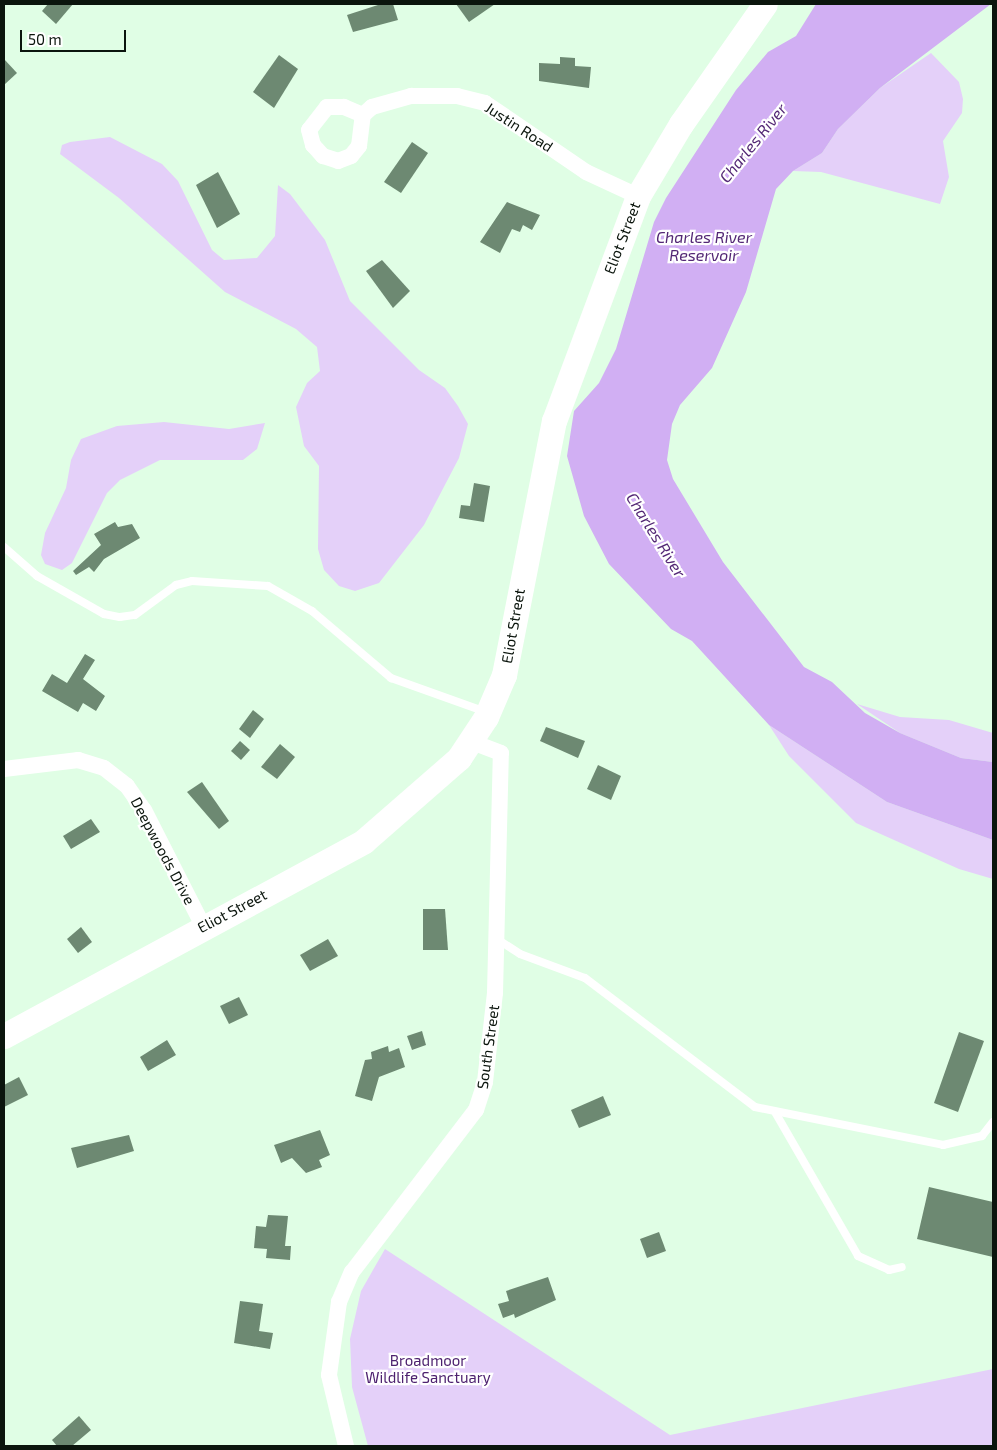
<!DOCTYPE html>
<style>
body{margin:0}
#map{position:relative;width:997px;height:1450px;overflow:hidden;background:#e0fee5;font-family:"Exo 2",sans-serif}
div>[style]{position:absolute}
.green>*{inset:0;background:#e4d0f9}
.water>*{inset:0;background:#d1aff3}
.building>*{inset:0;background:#6d8972}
.service>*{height:8px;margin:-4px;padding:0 4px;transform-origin:4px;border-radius:4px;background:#fff}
.minor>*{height:16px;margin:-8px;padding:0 8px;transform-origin:8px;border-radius:8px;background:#fff}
.primary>*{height:25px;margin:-12.5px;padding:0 12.5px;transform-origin:12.5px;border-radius:12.5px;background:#fff}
span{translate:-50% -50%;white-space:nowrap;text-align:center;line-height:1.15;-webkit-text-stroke:4.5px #fff;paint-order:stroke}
.street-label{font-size:15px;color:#0b150d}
.park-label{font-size:15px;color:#4d216f}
.water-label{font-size:16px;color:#532775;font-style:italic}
.frame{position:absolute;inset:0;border:5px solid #0b150d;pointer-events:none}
.scale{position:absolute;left:20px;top:30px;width:106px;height:22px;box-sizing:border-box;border:2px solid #0b150d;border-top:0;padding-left:6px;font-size:15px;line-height:18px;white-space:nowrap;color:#0b150d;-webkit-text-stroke:4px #fff;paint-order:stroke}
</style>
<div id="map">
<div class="green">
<i style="clip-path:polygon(931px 53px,959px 82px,963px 99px,962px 113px,943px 141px,949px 177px,940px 204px,821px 172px,793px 171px,822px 153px,838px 129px,880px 88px)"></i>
<i style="clip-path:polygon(110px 137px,162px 164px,178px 181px,212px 250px,224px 260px,257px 258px,275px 236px,278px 185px,290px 194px,325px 240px,350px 301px,419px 370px,445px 388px,458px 406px,468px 424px,459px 458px,424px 525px,379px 583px,355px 591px,339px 586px,324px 570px,318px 549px,319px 466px,304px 446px,296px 407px,307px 383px,320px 371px,317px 347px,296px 329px,225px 292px,119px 198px,60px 154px,62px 145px,70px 142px)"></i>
<i style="clip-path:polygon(164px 422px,229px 429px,265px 423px,257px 449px,243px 460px,160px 460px,120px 480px,107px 493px,72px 563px,62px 570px,45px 564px,41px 555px,45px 533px,66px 488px,71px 460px,81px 439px,117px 426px)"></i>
<i style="clip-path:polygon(857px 704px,900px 717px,949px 720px,993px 733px,993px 762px,961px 758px,900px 733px)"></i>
<i style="clip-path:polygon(769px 725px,887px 802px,993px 840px,993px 879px,959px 869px,856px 823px,789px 756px)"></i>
<i style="clip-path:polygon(385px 1249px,670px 1435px,993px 1369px,993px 1446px,368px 1446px,352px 1387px,350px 1339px,361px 1291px)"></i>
</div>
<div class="water">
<i style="clip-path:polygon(816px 4px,991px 4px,880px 88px,838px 129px,822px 153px,793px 171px,776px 189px,746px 292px,712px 368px,680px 405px,672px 424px,667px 460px,673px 479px,723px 562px,804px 667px,832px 682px,865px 713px,900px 733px,961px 758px,993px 762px,993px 840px,887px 802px,769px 725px,692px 641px,671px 629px,609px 564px,584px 516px,567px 456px,574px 411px,599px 383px,616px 349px,654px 222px,666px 198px,736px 90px,768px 52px,796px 36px)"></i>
</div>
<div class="building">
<i style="clip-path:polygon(48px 4px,73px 4px,56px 24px,42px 11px)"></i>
<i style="clip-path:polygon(381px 4px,393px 4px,398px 20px,353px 32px,347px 15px)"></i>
<i style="clip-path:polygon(456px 4px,495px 4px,469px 22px)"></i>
<i style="clip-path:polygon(279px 55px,298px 69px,274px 108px,253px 92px)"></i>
<i style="clip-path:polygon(560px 57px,575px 58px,575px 66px,591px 67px,589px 88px,539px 81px,539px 63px,560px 64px)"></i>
<i style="clip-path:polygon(4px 59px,17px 73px,4px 85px)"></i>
<i style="clip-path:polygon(412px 142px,428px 153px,401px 193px,384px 182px)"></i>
<i style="clip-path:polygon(218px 172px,240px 214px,217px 228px,196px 185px)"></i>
<i style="clip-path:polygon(507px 202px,540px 215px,532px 230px,523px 225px,520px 232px,512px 229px,500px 253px,480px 242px)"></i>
<i style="clip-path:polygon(382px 260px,410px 291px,393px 308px,366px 271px)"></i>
<i style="clip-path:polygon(474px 483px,490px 486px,484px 522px,459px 518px,461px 505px,470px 506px)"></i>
<i style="clip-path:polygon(115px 522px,118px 527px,132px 524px,140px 538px,104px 559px,94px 572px,89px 567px,76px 575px,73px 571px,101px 545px,94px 534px)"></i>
<i style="clip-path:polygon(85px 654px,95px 660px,83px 679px,105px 696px,96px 711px,83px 703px,78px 712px,42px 691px,52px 674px,67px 683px)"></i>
<i style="clip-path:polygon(253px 710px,264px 719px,250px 738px,239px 729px)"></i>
<i style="clip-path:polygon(546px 727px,585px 741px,578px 758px,540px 741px)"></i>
<i style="clip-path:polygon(240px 741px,250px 750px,241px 760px,231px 751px)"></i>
<i style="clip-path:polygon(280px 744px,295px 757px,277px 779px,261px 767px)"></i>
<i style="clip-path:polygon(598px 765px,621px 776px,611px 800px,587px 789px)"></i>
<i style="clip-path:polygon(202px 782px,229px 821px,219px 829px,187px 792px)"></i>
<i style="clip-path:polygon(91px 819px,100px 832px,71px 849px,63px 836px)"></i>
<i style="clip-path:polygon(423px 909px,445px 909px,448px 950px,423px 950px)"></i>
<i style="clip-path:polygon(81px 927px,92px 942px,78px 953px,67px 939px)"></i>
<i style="clip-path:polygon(328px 939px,338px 956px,310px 971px,300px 955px)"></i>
<i style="clip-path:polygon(239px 997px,248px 1015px,229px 1024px,220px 1006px)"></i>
<i style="clip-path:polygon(422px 1031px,426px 1045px,412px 1050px,407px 1036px)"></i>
<i style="clip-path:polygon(959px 1032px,984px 1041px,958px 1112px,934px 1103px)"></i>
<i style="clip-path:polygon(167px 1040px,176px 1055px,148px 1071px,140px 1057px)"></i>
<i style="clip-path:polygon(388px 1046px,389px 1052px,399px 1048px,405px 1067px,379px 1077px,372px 1101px,355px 1096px,365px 1060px,372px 1059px,371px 1052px)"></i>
<i style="clip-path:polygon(19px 1077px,28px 1095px,4px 1107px,4px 1085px)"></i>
<i style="clip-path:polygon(603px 1096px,611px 1115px,579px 1128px,571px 1110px)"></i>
<i style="clip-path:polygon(320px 1130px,330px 1155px,319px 1160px,322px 1167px,306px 1173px,292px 1158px,281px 1163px,274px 1145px)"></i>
<i style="clip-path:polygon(129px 1135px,134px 1151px,77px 1168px,71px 1148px)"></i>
<i style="clip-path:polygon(929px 1187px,993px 1202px,993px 1257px,917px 1239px)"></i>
<i style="clip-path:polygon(268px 1215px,288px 1216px,285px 1246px,291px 1246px,290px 1260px,266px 1258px,267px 1249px,254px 1248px,256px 1226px,266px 1227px)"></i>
<i style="clip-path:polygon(659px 1232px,666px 1251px,647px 1258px,640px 1239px)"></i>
<i style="clip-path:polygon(548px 1277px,556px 1300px,515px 1318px,514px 1314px,503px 1318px,498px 1304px,509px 1301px,506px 1291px)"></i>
<i style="clip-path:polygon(240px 1301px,263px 1304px,259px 1331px,273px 1333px,270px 1349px,234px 1343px)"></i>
<i style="clip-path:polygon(79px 1416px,91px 1430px,72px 1446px,57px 1446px,52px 1440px)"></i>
</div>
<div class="service">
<i style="left:4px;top:547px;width:44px;rotate:41.3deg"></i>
<i style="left:37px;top:576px;width:77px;rotate:29.6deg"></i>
<i style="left:104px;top:614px;width:16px;rotate:11deg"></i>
<i style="left:120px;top:617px;width:15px;rotate:-8deg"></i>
<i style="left:135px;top:615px;width:51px;rotate:-36.2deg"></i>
<i style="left:176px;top:585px;width:16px;rotate:-14deg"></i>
<i style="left:192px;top:581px;width:76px;rotate:3.8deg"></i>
<i style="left:268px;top:586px;width:51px;rotate:29.6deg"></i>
<i style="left:312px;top:611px;width:104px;rotate:40.3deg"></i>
<i style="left:391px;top:678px;width:101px;rotate:19.7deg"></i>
<i style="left:497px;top:939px;width:27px;rotate:33deg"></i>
<i style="left:520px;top:954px;width:69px;rotate:20.3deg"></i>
<i style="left:585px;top:978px;width:213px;rotate:37.2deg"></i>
<i style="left:755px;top:1107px;width:192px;rotate:11.4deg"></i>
<i style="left:943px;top:1145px;width:40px;rotate:-13deg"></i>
<i style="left:982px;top:1136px;width:18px;rotate:-52deg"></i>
<i style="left:775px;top:1112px;width:166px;rotate:60deg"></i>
<i style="left:858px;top:1256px;width:34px;rotate:24deg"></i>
<i style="left:889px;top:1270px;width:13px;rotate:-13deg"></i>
</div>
<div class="minor">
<i style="left:363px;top:115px;width:21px;rotate:-157deg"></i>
<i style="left:344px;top:107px;width:17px;rotate:180deg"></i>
<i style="left:327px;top:107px;width:29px;rotate:128deg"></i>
<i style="left:309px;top:130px;width:16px;rotate:75deg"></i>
<i style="left:313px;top:145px;width:15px;rotate:48deg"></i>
<i style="left:323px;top:156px;width:16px;rotate:18deg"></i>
<i style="left:338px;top:161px;width:14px;rotate:-21deg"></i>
<i style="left:351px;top:156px;width:13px;rotate:-51deg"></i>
<i style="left:359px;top:146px;width:31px;rotate:-83deg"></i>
<i style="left:363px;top:115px;width:12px;rotate:-42deg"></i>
<i style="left:372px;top:107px;width:41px;rotate:-15.8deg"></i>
<i style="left:411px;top:96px;width:46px"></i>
<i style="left:457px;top:96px;width:29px;rotate:14deg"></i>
<i style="left:485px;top:103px;width:122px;rotate:34.3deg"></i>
<i style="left:586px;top:172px;width:57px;rotate:24.8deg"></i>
<i style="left:4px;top:769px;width:75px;rotate:-6.9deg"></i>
<i style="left:78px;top:760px;width:27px;rotate:17deg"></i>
<i style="left:104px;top:768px;width:29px;rotate:38deg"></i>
<i style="left:127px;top:786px;width:29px;rotate:55deg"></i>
<i style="left:144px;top:810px;width:130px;rotate:63deg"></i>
<i style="left:346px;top:1446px;width:73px;rotate:-103.5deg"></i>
<i style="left:329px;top:1375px;width:74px;rotate:-82.2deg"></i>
<i style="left:339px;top:1302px;width:33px;rotate:-67deg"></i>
<i style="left:352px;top:1272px;width:204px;rotate:-52.6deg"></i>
<i style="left:476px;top:1110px;width:29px;rotate:-72deg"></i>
<i style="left:485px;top:1082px;width:90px;rotate:-83.6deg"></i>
<i style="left:495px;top:993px;width:240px;rotate:-88.6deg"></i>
<i style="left:501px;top:753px;width:33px;rotate:-159deg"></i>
</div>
<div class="primary">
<i style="left:4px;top:1036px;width:409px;rotate:-28.4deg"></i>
<i style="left:364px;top:841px;width:126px;rotate:-41.1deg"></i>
<i style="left:459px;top:758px;width:49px;rotate:-56.6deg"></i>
<i style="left:486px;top:717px;width:46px;rotate:-66.8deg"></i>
<i style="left:504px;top:675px;width:259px;rotate:-78.9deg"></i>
<i style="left:554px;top:421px;width:240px;rotate:-69.5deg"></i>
<i style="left:638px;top:196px;width:84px;rotate:-59.2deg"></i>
<i style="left:681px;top:124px;width:146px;rotate:-55deg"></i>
</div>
<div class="street-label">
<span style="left:519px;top:127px;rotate:33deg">Justin Road</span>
<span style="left:622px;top:238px;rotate:-69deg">Eliot Street</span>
<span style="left:513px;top:626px;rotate:-80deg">Eliot Street</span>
<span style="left:163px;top:851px;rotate:62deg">Deepwoods Drive</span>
<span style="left:232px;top:911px;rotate:-28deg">Eliot Street</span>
<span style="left:488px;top:1047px;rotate:-82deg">South Street</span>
</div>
<div class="park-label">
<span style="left:428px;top:1369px">Broadmoor<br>Wildlife Sanctuary</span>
</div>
<div class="water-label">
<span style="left:753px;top:143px;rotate:-51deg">Charles River</span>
<span style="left:704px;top:246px">Charles River<br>Reservoir</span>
<span style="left:656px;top:535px;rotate:58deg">Charles River</span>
</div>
<div class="frame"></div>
<div class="scale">50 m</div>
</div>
